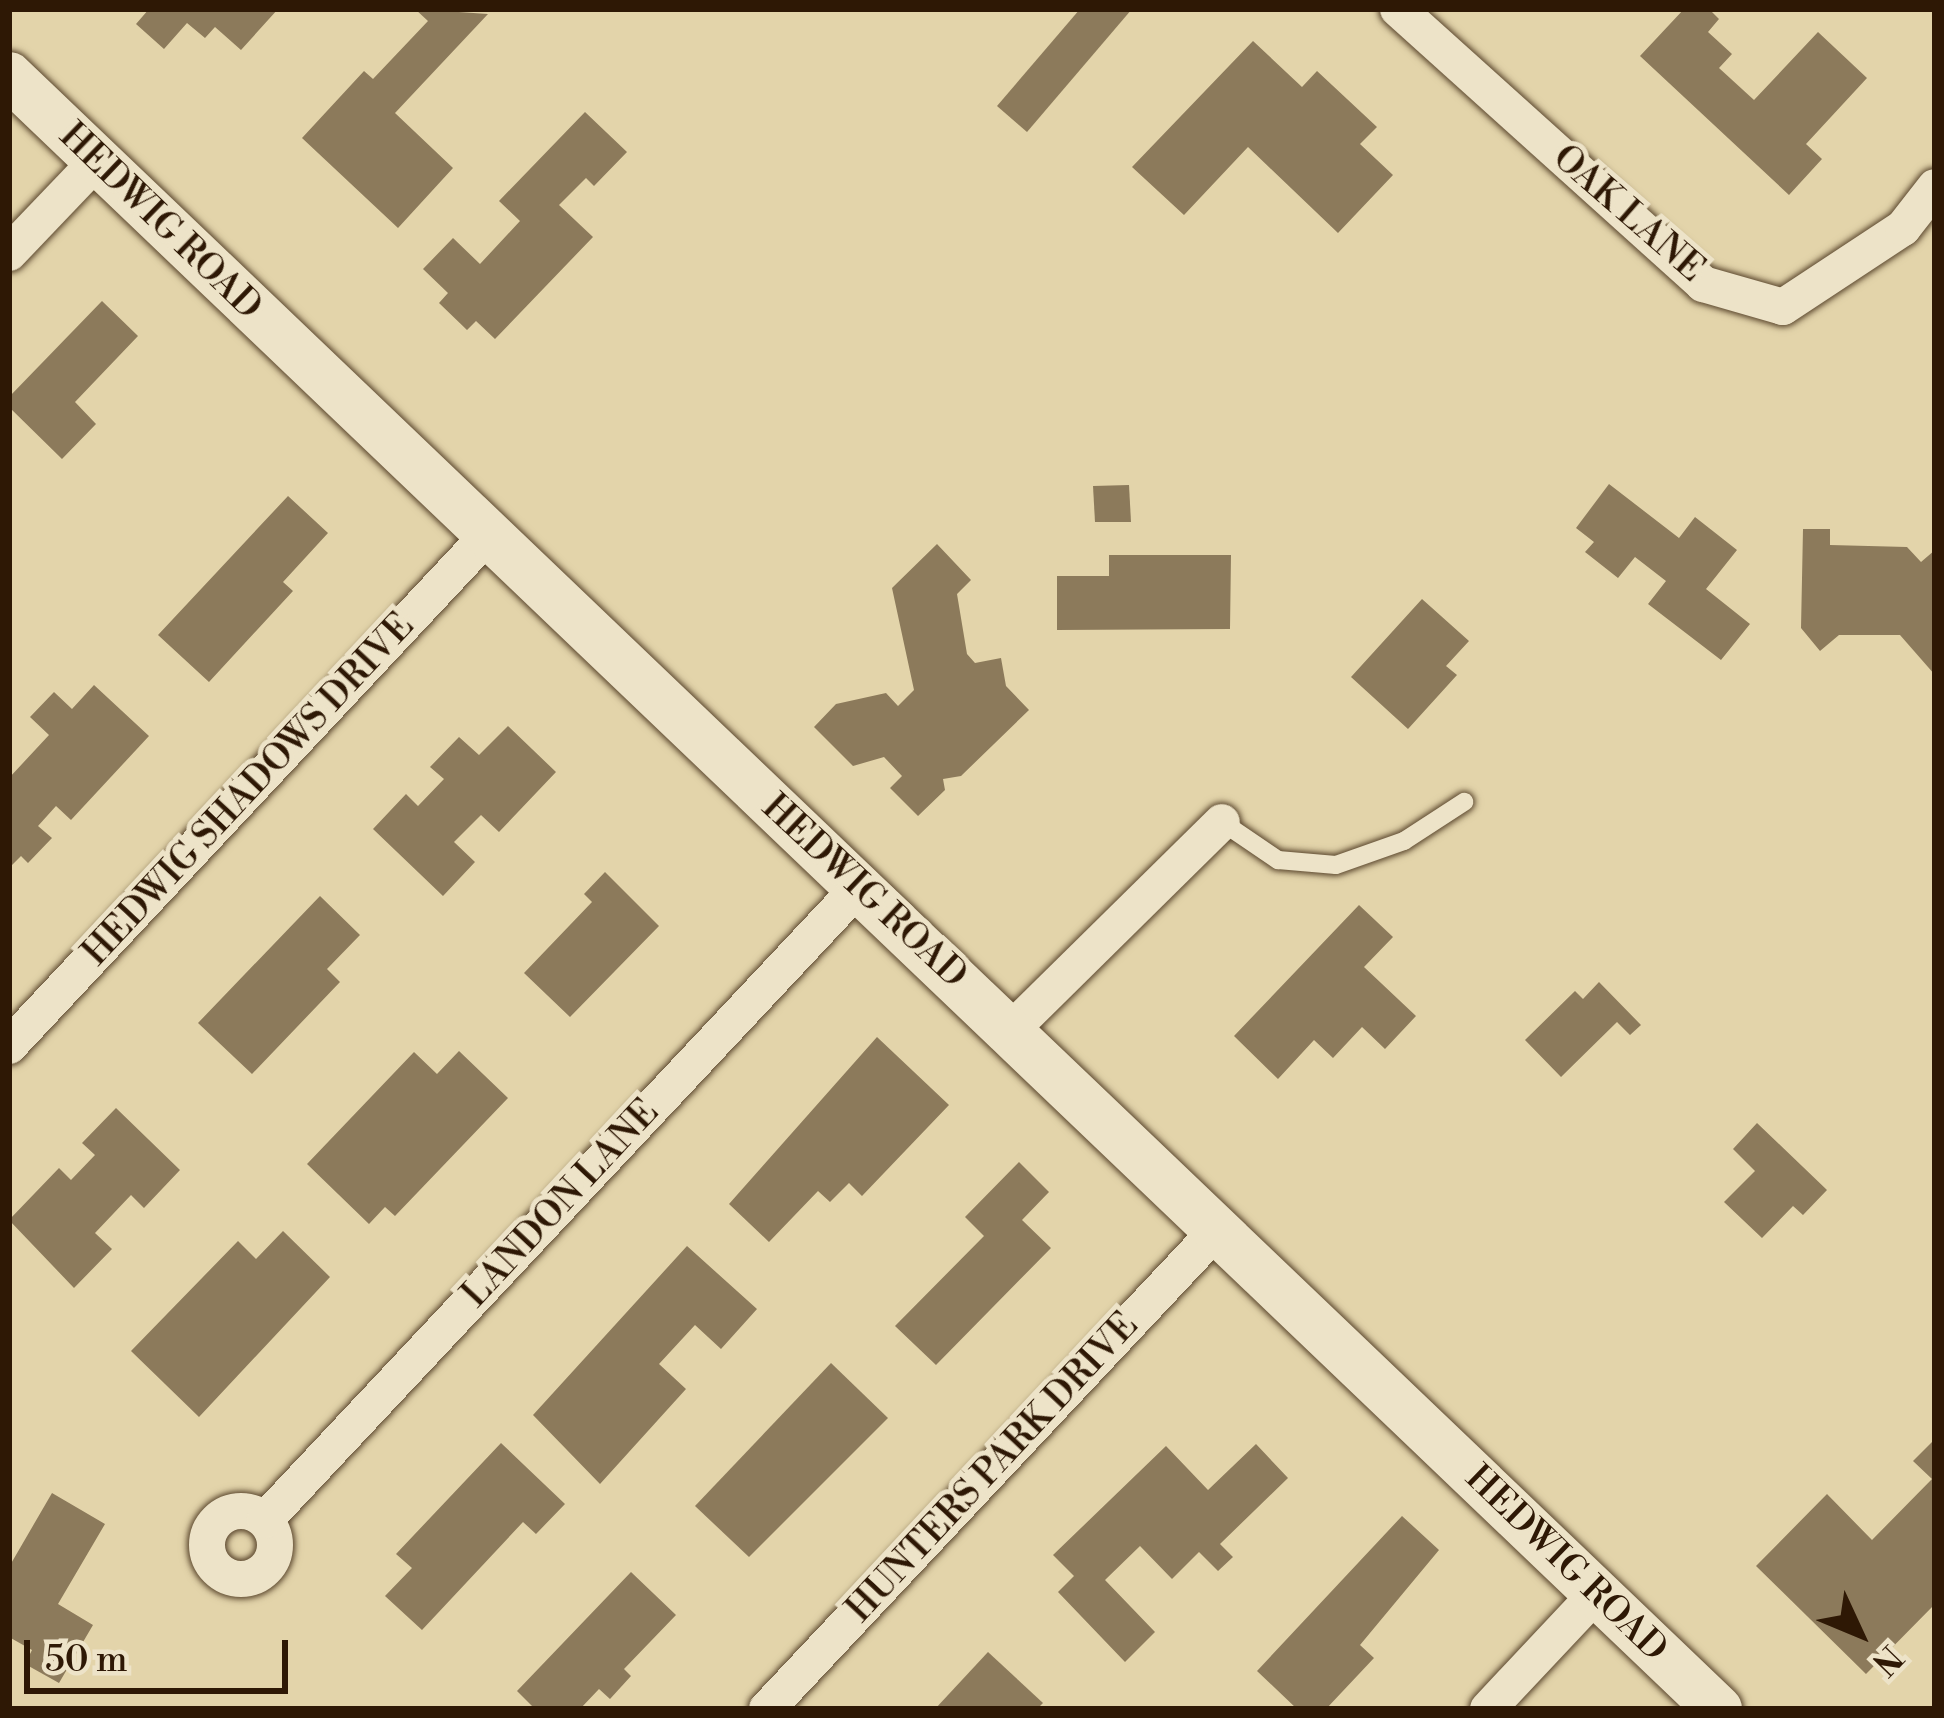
<!DOCTYPE html>
<style>
body{margin:0}
#map{position:relative;width:1944px;height:1718px;overflow:hidden;background:#e3d4aa;font-family:"Libre Bodoni",serif}
div>[style]{position:absolute}
.building>*{inset:0;background:#8c7a5b}
.roads{filter:drop-shadow(0 0 3px #5b472e) drop-shadow(0 0 3px #5b472e)}
.service>*{height:18px;margin:-9px;padding:0 9px;transform-origin:9px;border-radius:9px;background:#ede3c8}
.minor>*{height:36px;margin:-18px;padding:0 18px;transform-origin:18px;border-radius:18px;background:#ede3c8}
.minor>.ring{margin:-18px;padding:0;box-sizing:content-box;background:none;border:36px solid #ede3c8;border-radius:50%}
.tertiary>*{height:48px;margin:-24px;padding:0 24px;transform-origin:24px;border-radius:24px;background:#ede3c8}
span{translate:-50% -50%;white-space:nowrap;text-align:center;line-height:1.15;-webkit-text-stroke:10px #ede3c8;paint-order:stroke}
.street-label{font-size:36px;color:#2e1805}
.frame{position:absolute;inset:0;border:12px solid #2e1805;pointer-events:none}
.north{position:absolute;left:1800px;top:1574px;width:120px;height:120px;-webkit-text-stroke:9px #ede3c8;paint-order:stroke;rotate:134deg;font-size:33px;font-weight:700;line-height:48px;text-align:center;color:#2e1805}
.north::after{content:'';display:block;margin:auto;width:42px;height:54px;background:#2e1805;clip-path:polygon(50% 0,100% 100%,50% 72%,0 100%)}
.scale{position:absolute;left:24px;top:1640px;width:264px;height:54px;box-sizing:border-box;border:6px solid #2e1805;border-top:0;padding-left:15px;font-size:36px;line-height:42px;white-space:nowrap;color:#2e1805;-webkit-text-stroke:9px #ede3c8;paint-order:stroke}
</style>
<div id="map">
<div class="building">
<i style="clip-path:polygon(149px 9px,278px 9px,241px 50px,215px 27px,205px 38px,187px 23px,164px 49px,136px 24px)"></i>
<i style="clip-path:polygon(415px 9px,488px 14px,395px 113px,453px 168px,398px 228px,302px 138px,364px 71px,373px 79px,428px 21px)"></i>
<i style="clip-path:polygon(1080px 9px,1132px 9px,1027px 132px,997px 106px)"></i>
<i style="clip-path:polygon(1684px 9px,1709px 9px,1719px 19px,1708px 32px,1732px 54px,1719px 68px,1754px 100px,1818px 32px,1867px 78px,1806px 144px,1822px 159px,1789px 195px,1640px 56px)"></i>
<i style="clip-path:polygon(1253px 41px,1302px 87px,1317px 71px,1377px 127px,1360px 144px,1393px 175px,1338px 233px,1248px 147px,1184px 215px,1132px 167px)"></i>
<i style="clip-path:polygon(585px 112px,627px 152px,594px 186px,586px 178px,559px 205px,593px 237px,495px 339px,476px 321px,467px 330px,439px 303px,448px 293px,423px 269px,453px 238px,480px 264px,520px 221px,499px 201px)"></i>
<i style="clip-path:polygon(102px 301px,138px 336px,75px 402px,96px 424px,62px 459px,9px 407px,9px 397px)"></i>
<i style="clip-path:polygon(1609px 484px,1679px 538px,1695px 517px,1737px 550px,1706px 589px,1750px 624px,1721px 660px,1648px 604px,1666px 581px,1635px 557px,1618px 578px,1585px 552px,1594px 542px,1576px 528px)"></i>
<i style="clip-path:polygon(1129px 485px,1131px 522px,1095px 522px,1093px 486px)"></i>
<i style="clip-path:polygon(288px 496px,328px 533px,283px 582px,293px 591px,209px 682px,158px 635px)"></i>
<i style="clip-path:polygon(1803px 529px,1830px 529px,1830px 545px,1907px 547px,1921px 562px,1935px 550px,1935px 675px,1900px 635px,1839px 635px,1820px 651px,1801px 628px)"></i>
<i style="clip-path:polygon(937px 544px,971px 580px,957px 594px,967px 654px,975px 663px,1001px 658px,1006px 686px,1029px 710px,961px 776px,943px 779px,945px 790px,918px 816px,890px 788px,902px 776px,884px 757px,853px 766px,814px 727px,836px 704px,886px 693px,898px 706px,914px 690px,892px 588px)"></i>
<i style="clip-path:polygon(1109px 555px,1231px 555px,1230px 629px,1057px 630px,1057px 576px,1109px 576px)"></i>
<i style="clip-path:polygon(1422px 599px,1469px 641px,1446px 666px,1457px 675px,1408px 729px,1351px 677px)"></i>
<i style="clip-path:polygon(94px 685px,149px 736px,71px 820px,56px 806px,38px 826px,52px 838px,28px 863px,21px 856px,9px 868px,9px 778px,49px 735px,30px 717px,54px 692px,72px 709px)"></i>
<i style="clip-path:polygon(508px 726px,556px 772px,499px 832px,481px 815px,454px 842px,475px 862px,443px 896px,373px 829px,406px 794px,418px 806px,444px 779px,430px 767px,459px 737px,479px 755px)"></i>
<i style="clip-path:polygon(605px 872px,659px 926px,570px 1017px,524px 973px,592px 902px,584px 894px)"></i>
<i style="clip-path:polygon(320px 896px,360px 935px,327px 969px,340px 982px,252px 1074px,198px 1023px)"></i>
<i style="clip-path:polygon(1359px 905px,1393px 937px,1364px 967px,1416px 1016px,1385px 1049px,1362px 1027px,1333px 1058px,1314px 1040px,1278px 1079px,1234px 1036px)"></i>
<i style="clip-path:polygon(1599px 982px,1641px 1025px,1630px 1035px,1617px 1022px,1561px 1077px,1525px 1040px,1575px 991px,1583px 999px)"></i>
<i style="clip-path:polygon(877px 1037px,949px 1105px,862px 1196px,849px 1183px,830px 1202px,818px 1191px,769px 1242px,729px 1204px)"></i>
<i style="clip-path:polygon(459px 1051px,508px 1098px,395px 1216px,385px 1207px,369px 1224px,307px 1164px,414px 1052px,437px 1074px)"></i>
<i style="clip-path:polygon(116px 1108px,180px 1170px,144px 1208px,131px 1195px,95px 1233px,112px 1249px,74px 1288px,9px 1220px,59px 1168px,71px 1180px,95px 1155px,82px 1143px)"></i>
<i style="clip-path:polygon(1757px 1123px,1827px 1190px,1803px 1215px,1793px 1206px,1762px 1238px,1724px 1202px,1755px 1171px,1733px 1149px)"></i>
<i style="clip-path:polygon(1019px 1162px,1049px 1192px,1022px 1220px,1051px 1248px,936px 1365px,895px 1326px,984px 1236px,965px 1217px)"></i>
<i style="clip-path:polygon(283px 1231px,330px 1277px,199px 1417px,131px 1351px,238px 1241px,256px 1259px)"></i>
<i style="clip-path:polygon(687px 1246px,757px 1309px,721px 1349px,695px 1325px,659px 1364px,686px 1389px,600px 1484px,533px 1415px)"></i>
<i style="clip-path:polygon(831px 1363px,888px 1418px,749px 1557px,695px 1506px)"></i>
<i style="clip-path:polygon(1935px 1439px,1935px 1604px,1866px 1674px,1756px 1566px,1827px 1494px,1872px 1540px,1932px 1479px,1913px 1461px)"></i>
<i style="clip-path:polygon(501px 1443px,565px 1504px,536px 1534px,523px 1522px,422px 1630px,385px 1596px,412px 1568px,396px 1554px)"></i>
<i style="clip-path:polygon(1256px 1444px,1288px 1478px,1220px 1544px,1233px 1557px,1218px 1571px,1199px 1552px,1172px 1579px,1140px 1546px,1105px 1580px,1155px 1632px,1125px 1662px,1058px 1592px,1074px 1576px,1053px 1555px,1166px 1446px,1208px 1490px)"></i>
<i style="clip-path:polygon(52px 1493px,105px 1524px,58px 1604px,93px 1625px,59px 1683px,25px 1664px,32px 1650px,9px 1637px,9px 1567px)"></i>
<i style="clip-path:polygon(1402px 1516px,1439px 1550px,1360px 1645px,1374px 1658px,1326px 1709px,1297px 1709px,1257px 1671px)"></i>
<i style="clip-path:polygon(631px 1572px,676px 1615px,624px 1669px,631px 1676px,610px 1699px,599px 1689px,580px 1709px,535px 1709px,517px 1691px)"></i>
<i style="clip-path:polygon(988px 1652px,1043px 1703px,1037px 1709px,935px 1709px)"></i>
</div>
<div class="roads">
<div class="service">
<i style="left:1222px;top:822px;width:68px;rotate:34.2deg"></i>
<i style="left:1278px;top:860px;width:58px;rotate:4.9deg"></i>
<i style="left:1336px;top:865px;width:72px;rotate:-19.4deg"></i>
<i style="left:1404px;top:841px;width:72px;rotate:-33deg"></i>
</div>
<div class="minor">
<i style="left:1398px;top:9px;width:411px;rotate:42deg"></i>
<i style="left:1703px;top:284px;width:83px;rotate:16deg"></i>
<i style="left:1783px;top:307px;width:144px;rotate:-33.4deg"></i>
<i style="left:1903px;top:228px;width:52px;rotate:-52deg"></i>
<i style="left:9px;top:253px;width:127px;rotate:-46.3deg"></i>
<i style="left:1011px;top:1030px;width:296px;rotate:-44.6deg"></i>
<i style="left:9px;top:1046px;width:700px;rotate:-46.85deg"></i>
<i class="ring" style="left:207px;top:1511px;width:32px;height:32px"></i>
<i style="left:265px;top:1520px;width:867px;rotate:-46.82deg"></i>
<i style="left:767px;top:1709px;width:660px;rotate:-46.78deg"></i>
<i style="left:1488px;top:1709px;width:158px;rotate:-46.8deg"></i>
</div>
<div class="tertiary">
<i style="left:9px;top:76px;width:2364px;rotate:43.7deg"></i>
</div>
</div>
<div class="street-label">
<span style="left:1628px;top:214px;rotate:41deg">OAK LANE</span>
<span style="left:160px;top:222px;rotate:44deg">HEDWIG ROAD</span>
<span style="left:249px;top:790px;rotate:-47deg">HEDWIG SHADOWS DRIVE</span>
<span style="left:864px;top:892px;rotate:43deg">HEDWIG ROAD</span>
<span style="left:561px;top:1204px;rotate:-47deg">LANDON LANE</span>
<span style="left:993px;top:1468px;rotate:-47deg">HUNTERS PARK DRIVE</span>
<span style="left:1566px;top:1564px;rotate:44deg">HEDWIG ROAD</span>
</div>
<div class="frame"></div>
<div class="north">N</div>
<div class="scale">50 m</div>
</div>
